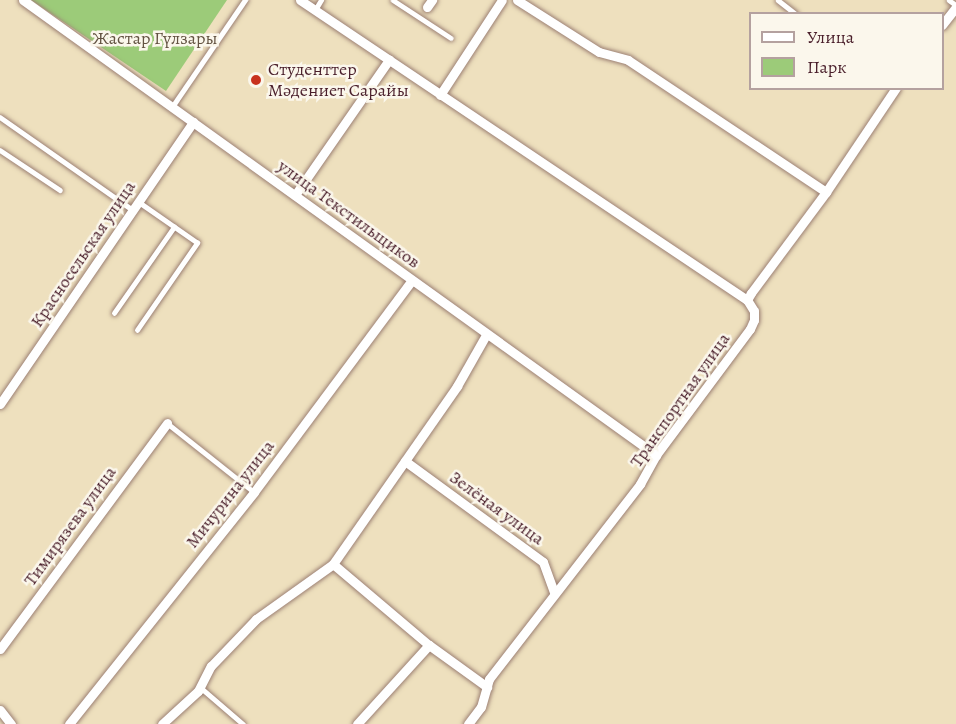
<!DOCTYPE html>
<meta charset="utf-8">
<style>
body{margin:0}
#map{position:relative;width:956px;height:724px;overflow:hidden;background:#eee0be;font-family:Alegreya,serif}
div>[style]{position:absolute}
.green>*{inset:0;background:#9ccb79}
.roads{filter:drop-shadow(0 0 2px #9c8074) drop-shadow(0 0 2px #9c8074)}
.lane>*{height:4.5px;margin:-2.25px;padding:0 2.25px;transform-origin:2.25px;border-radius:2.25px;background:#fff}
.street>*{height:9px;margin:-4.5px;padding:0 4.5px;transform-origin:4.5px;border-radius:4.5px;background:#fff}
.dots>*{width:16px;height:16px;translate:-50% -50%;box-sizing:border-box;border:3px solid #fbf7ec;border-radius:50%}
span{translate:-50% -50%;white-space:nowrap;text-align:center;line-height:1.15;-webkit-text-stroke:5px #fbf7ec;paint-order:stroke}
.park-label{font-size:18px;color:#635342}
.poi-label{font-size:18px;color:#4a1f2b}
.left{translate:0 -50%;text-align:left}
.street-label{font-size:18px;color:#4a1f2b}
.legend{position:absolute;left:749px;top:12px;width:195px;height:78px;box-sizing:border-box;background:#fbf7ec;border:2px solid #b4a19f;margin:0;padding:8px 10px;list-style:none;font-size:18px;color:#4a1f2b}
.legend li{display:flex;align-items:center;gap:12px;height:30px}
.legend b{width:30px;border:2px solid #b4a19f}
</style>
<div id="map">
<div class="green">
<i style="clip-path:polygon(31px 0,227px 0,166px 91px)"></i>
</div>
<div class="roads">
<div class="lane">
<i style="left:393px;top:0;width:69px;rotate:33.2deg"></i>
<i style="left:778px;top:0;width:23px;rotate:38deg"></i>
<i style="left:949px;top:0;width:9px;rotate:36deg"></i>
<i style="left:315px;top:10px;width:12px;rotate:-59deg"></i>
<i style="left:172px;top:107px;width:130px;rotate:-55.7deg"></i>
<i style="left:0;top:117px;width:162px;rotate:35deg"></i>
<i style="left:0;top:150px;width:72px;rotate:33.7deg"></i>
<i style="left:114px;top:313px;width:105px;rotate:-55.1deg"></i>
<i style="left:137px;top:330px;width:106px;rotate:-55.4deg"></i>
<i style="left:197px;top:243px;width:72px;rotate:-145.2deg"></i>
<i style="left:167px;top:423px;width:111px;rotate:38.4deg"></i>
<i style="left:200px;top:687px;width:57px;rotate:40.7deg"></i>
</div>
<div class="street">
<i style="left:23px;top:0;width:780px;rotate:35.71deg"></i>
<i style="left:300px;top:0;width:538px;rotate:33.87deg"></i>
<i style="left:517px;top:0;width:97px;rotate:32.4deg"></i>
<i style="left:599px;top:52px;width:30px;rotate:15deg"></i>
<i style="left:628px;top:60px;width:238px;rotate:33.7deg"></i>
<i style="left:427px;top:7px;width:9px;rotate:-54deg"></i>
<i style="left:942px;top:25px;width:23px;rotate:-52deg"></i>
<i style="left:440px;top:95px;width:113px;rotate:-56.9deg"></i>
<i style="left:295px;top:195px;width:165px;rotate:-55.2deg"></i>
<i style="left:0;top:404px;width:342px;rotate:-55.6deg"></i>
<i style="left:405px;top:461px;width:171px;rotate:36.2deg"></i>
<i style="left:543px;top:562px;width:33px;rotate:70deg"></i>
<i style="left:333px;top:564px;width:126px;rotate:40.2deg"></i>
<i style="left:429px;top:645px;width:72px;rotate:35.9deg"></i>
<i style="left:0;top:649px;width:281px;rotate:-53.5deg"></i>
<i style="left:0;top:710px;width:18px;rotate:52deg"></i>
<i style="left:69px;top:724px;width:297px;rotate:-51.4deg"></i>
<i style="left:254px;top:492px;width:264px;rotate:-53.3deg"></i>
<i style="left:162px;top:724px;width:49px;rotate:-42.5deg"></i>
<i style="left:198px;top:691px;width:28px;rotate:-63deg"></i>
<i style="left:211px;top:666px;width:65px;rotate:-46.2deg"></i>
<i style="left:256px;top:619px;width:95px;rotate:-35.5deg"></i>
<i style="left:333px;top:564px;width:217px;rotate:-55.1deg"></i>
<i style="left:457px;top:386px;width:59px;rotate:-60.4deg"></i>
<i style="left:357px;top:724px;width:107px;rotate:-47.7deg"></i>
<i style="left:468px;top:724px;width:21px;rotate:-53deg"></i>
<i style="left:481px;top:707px;width:29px;rotate:-74deg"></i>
<i style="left:489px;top:679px;width:247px;rotate:-52.2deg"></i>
<i style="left:640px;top:484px;width:33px;rotate:-61deg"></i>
<i style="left:656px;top:455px;width:157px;rotate:-53.3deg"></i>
<i style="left:750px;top:329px;width:10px;rotate:-66deg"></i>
<i style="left:754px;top:320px;width:9px;rotate:-90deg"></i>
<i style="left:754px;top:311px;width:13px;rotate:-122deg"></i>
<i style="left:747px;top:300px;width:8px;rotate:-60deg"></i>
<i style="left:751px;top:293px;width:126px;rotate:-53.4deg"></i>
<i style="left:826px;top:192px;width:125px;rotate:-56.1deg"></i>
</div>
</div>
<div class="dots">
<i style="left:256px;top:80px;background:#c8321e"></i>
</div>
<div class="park-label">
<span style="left:155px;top:38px">Жастар Гүлзары</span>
</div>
<div class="poi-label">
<span class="left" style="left:268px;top:80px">Студенттер<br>Мәдениет Сарайы</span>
</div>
<div class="street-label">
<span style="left:349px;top:214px;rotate:36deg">улица Текстильщиков</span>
<span style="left:83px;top:254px;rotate:-56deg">Красносельская улица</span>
<span style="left:680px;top:400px;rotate:-55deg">Транспортная улица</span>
<span style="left:230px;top:494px;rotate:-52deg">Мичурина улица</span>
<span style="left:497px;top:508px;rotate:36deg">Зелёная улица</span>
<span style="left:70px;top:526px;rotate:-54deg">Тимирязева улица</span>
</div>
<ul class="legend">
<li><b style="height:8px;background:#fff"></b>Улица</li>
<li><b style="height:16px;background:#9ccb79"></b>Парк</li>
</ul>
</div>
